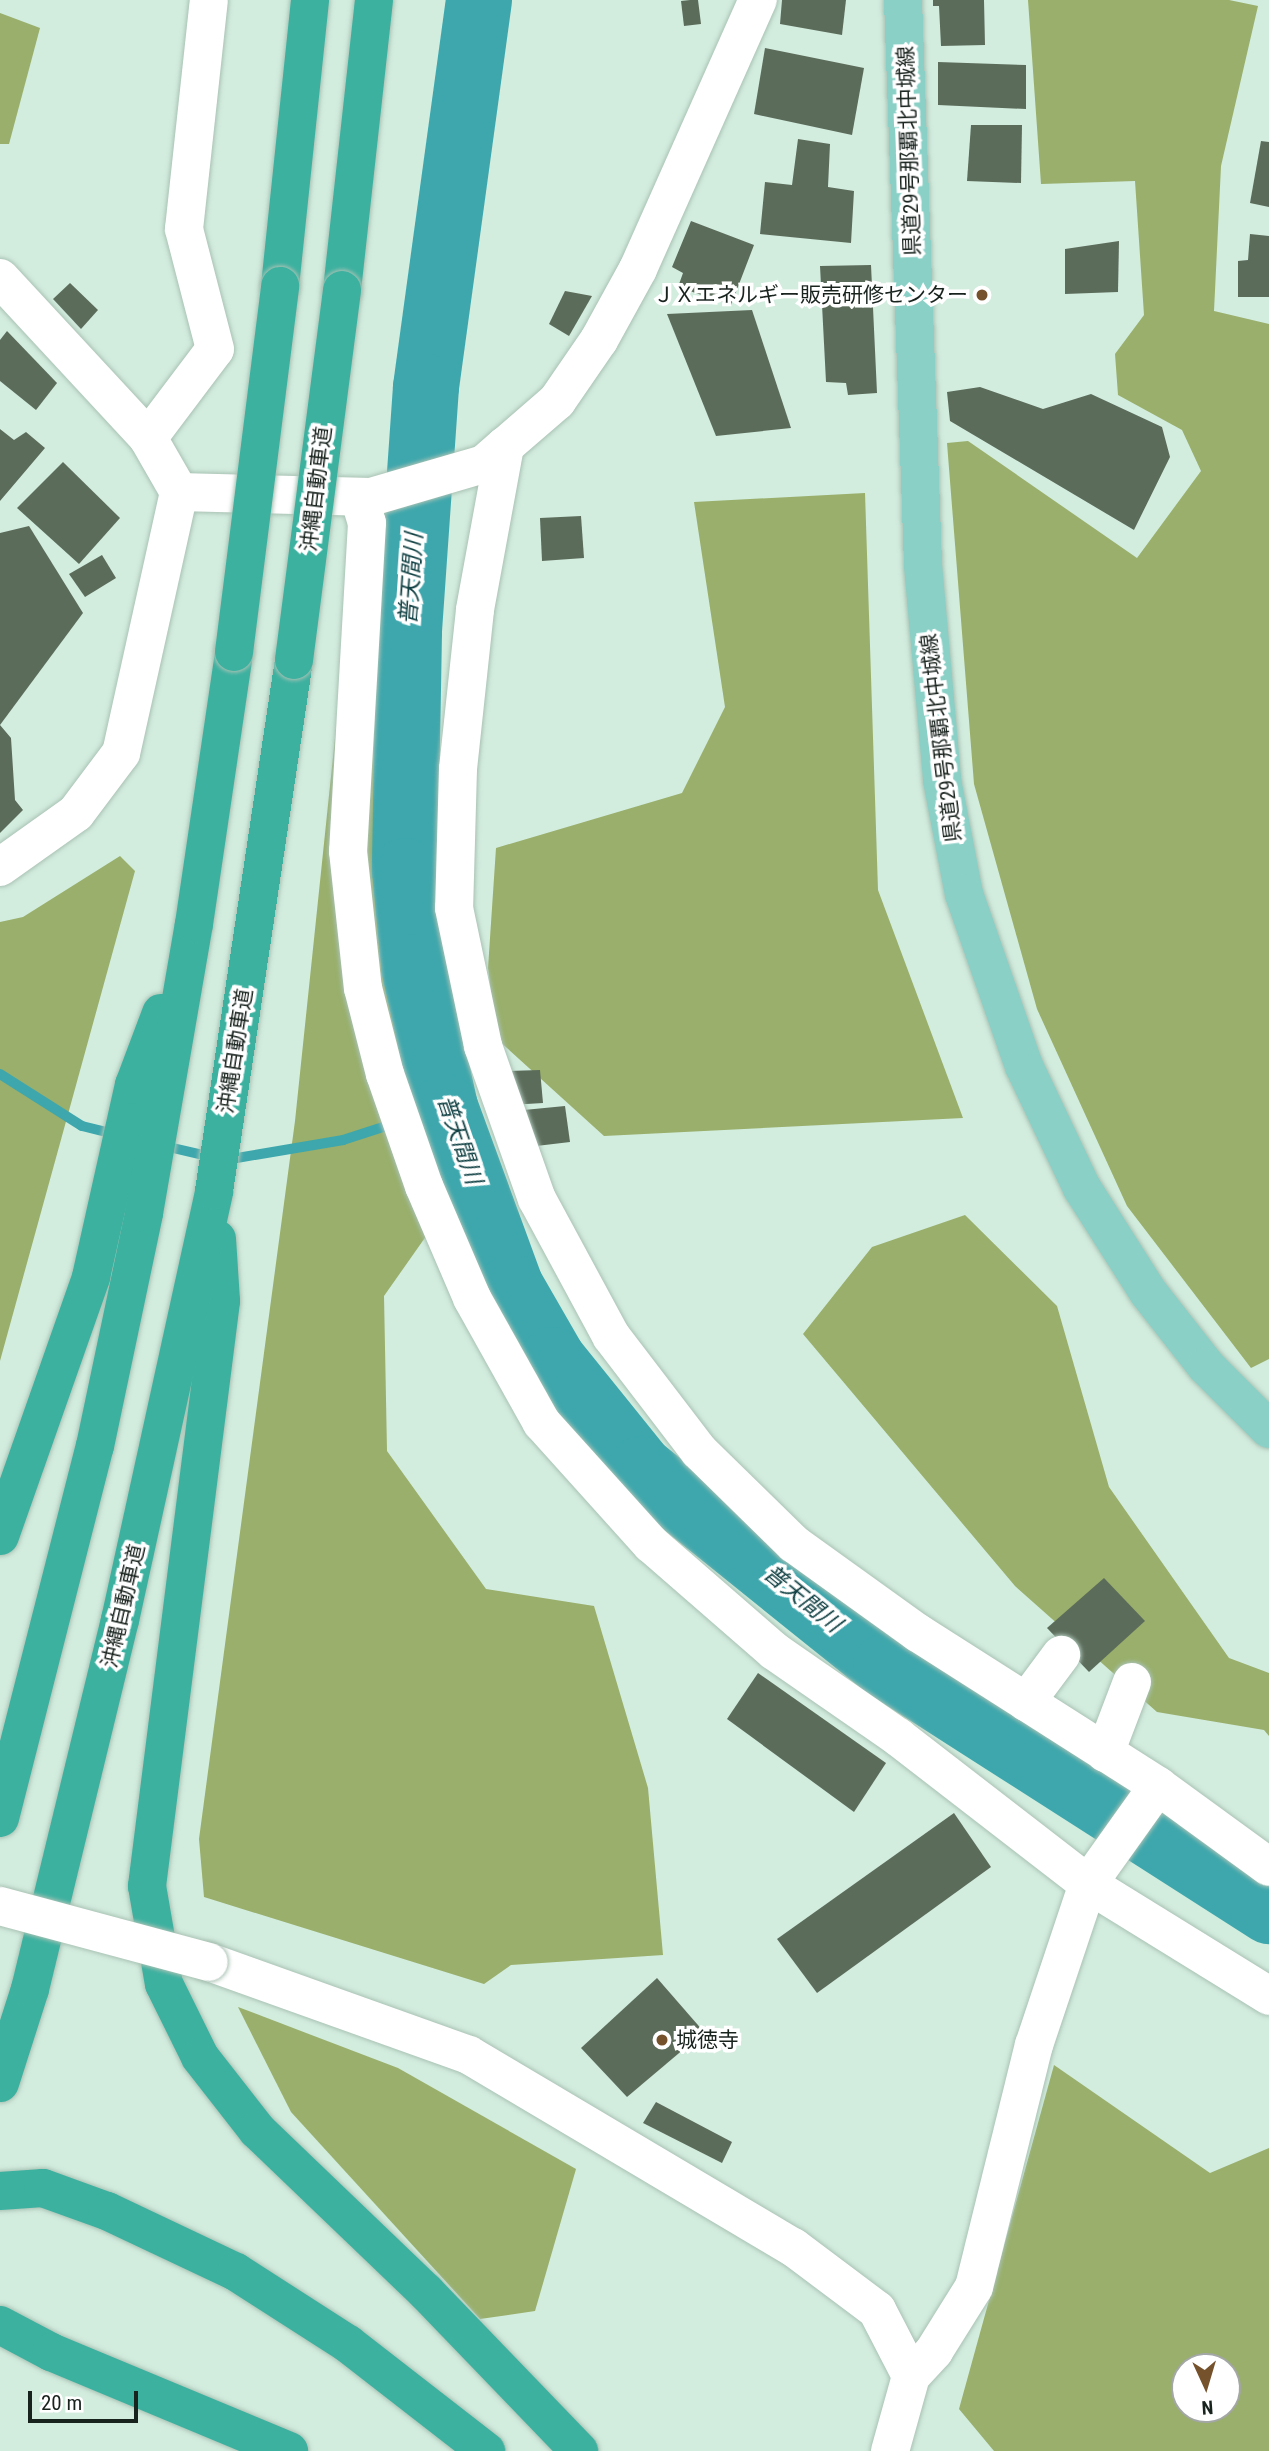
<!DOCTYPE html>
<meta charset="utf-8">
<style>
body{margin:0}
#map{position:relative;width:1269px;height:2451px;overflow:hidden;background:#d2ecde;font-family:"Roboto Condensed","Noto Sans JP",sans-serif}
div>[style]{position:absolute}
.forest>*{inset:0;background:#99af6b}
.stream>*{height:10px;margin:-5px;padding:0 5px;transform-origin:5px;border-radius:5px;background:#3da7ad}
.river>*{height:66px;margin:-33px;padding:0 33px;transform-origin:33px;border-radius:33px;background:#3da7ad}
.building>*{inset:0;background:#5c6c5b}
.roads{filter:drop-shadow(0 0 2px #a9c2b4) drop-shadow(0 0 2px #a9c2b4)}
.minor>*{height:38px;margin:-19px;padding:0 19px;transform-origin:19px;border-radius:19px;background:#fff}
.major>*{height:38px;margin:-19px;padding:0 19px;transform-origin:19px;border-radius:19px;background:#8ad0c6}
.highway>*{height:38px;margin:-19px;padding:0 19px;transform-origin:19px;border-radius:19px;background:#3cb1a0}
.bridges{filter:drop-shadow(0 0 2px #a9c2b4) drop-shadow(0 0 2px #a9c2b4)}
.minor-bridge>*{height:38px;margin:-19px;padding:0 19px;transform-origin:19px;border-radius:19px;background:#fff}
.highway-bridge>*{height:38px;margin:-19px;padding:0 19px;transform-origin:19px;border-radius:19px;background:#3cb1a0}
.dots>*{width:19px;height:19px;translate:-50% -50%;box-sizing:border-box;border:4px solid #fff;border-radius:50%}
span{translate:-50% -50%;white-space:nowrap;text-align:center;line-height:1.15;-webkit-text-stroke:7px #fff;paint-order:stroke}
.street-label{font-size:21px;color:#19231e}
.poi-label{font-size:21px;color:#19231e}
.right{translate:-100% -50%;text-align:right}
.left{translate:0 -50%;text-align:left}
.water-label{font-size:23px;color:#104043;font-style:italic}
.north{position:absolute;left:1171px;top:2353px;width:70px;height:70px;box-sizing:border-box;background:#fff;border:2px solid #a3a7a5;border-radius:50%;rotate:176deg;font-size:19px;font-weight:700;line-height:28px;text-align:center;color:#19231e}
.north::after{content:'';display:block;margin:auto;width:24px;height:32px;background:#76522c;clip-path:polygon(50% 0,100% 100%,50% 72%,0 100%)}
.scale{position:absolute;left:28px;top:2391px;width:110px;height:32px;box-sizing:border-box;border:4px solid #19231e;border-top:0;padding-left:9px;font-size:21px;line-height:24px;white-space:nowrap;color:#19231e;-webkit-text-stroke:5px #fff;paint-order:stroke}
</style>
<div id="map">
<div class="forest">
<i style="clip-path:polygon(1028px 0,1229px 0,1258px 6px,1221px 166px,1214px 311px,1269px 324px,1269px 1359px,1251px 1368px,1127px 1206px,1037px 1009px,974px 784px,947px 443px,968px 441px,1137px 558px,1201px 471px,1182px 430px,1118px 395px,1115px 354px,1144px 315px,1135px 181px,1041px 184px)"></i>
<i style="clip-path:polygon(0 13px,40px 28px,9px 144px,0 144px)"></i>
<i style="clip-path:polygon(865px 493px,878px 890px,963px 1118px,604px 1136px,497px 1039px,488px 968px,496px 848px,682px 793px,725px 707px,694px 502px)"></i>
<i style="clip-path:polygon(337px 719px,379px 733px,382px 972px,448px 1205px,384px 1296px,387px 1451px,486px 1589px,594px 1606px,648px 1788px,663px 1955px,511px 1965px,484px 1984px,204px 1897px,199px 1839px,295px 1121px)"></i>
<i style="clip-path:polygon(120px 856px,135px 871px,0 1361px,0 922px,23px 917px)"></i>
<i style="clip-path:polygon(965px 1215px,1057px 1306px,1109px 1487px,1229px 1658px,1269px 1673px,1269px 1736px,1264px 1730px,1157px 1712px,1015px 1586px,803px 1334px,872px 1247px)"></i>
<i style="clip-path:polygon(238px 2007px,398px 2068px,576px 2169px,535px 2311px,480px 2319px,291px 2112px)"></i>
<i style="clip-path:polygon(evenodd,1054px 2065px,1210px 2173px,1269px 2148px,1269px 2451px,994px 2451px,959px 2409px,1054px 2065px,1185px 2367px,1227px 2367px,1227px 2409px,1185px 2409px,1185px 2367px)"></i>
</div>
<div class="stream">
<i style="left:0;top:1074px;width:97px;rotate:32.4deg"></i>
<i style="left:82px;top:1126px;width:37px;rotate:14deg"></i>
<i style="left:160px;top:1145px;width:67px;rotate:13deg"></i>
<i style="left:225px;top:1160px;width:120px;rotate:-9.6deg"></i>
<i style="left:343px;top:1140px;width:107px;rotate:-17.9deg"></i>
</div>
<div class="river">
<i style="left:479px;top:0;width:391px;rotate:97.8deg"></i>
<i style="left:426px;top:387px;width:246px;rotate:94deg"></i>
<i style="left:409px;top:632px;width:239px;rotate:91deg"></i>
<i style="left:405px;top:871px;width:96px;rotate:84.6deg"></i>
<i style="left:414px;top:967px;width:143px;rotate:77.5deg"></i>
<i style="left:445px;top:1107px;width:192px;rotate:69.9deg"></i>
<i style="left:511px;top:1287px;width:84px;rotate:60.1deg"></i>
<i style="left:553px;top:1360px;width:140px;rotate:51.1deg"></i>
<i style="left:641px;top:1469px;width:314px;rotate:38.8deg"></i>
<i style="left:886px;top:1666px;width:455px;rotate:32.6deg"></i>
</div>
<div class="building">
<i style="clip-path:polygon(690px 0,698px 0,701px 24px,684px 26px,681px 1px)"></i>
<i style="clip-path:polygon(782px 0,846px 0,842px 35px,780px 24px)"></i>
<i style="clip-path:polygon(933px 0,984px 0,985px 45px,941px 46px,939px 6px,933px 6px)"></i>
<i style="clip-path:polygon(765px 48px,864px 68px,852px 135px,754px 114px)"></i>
<i style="clip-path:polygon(938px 62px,1026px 65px,1026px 109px,938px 105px)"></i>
<i style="clip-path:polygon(971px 125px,1022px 125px,1021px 183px,967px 181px)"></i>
<i style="clip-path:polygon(798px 139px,830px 144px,828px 187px,854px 191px,851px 243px,760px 234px,765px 182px,792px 185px)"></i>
<i style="clip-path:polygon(1261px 141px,1269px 142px,1269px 207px,1250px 203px)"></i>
<i style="clip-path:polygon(691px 221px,754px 245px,731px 305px,678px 287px,683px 273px,672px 267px)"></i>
<i style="clip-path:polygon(1250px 234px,1269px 236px,1269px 297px,1238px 297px,1238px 261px,1248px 260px)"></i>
<i style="clip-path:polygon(1119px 241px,1118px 292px,1065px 294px,1065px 249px)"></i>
<i style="clip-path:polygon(871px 265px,877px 393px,848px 395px,846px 383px,826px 382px,820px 266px)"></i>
<i style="clip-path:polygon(70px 283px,98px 310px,81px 329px,53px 299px)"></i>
<i style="clip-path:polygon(565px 291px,592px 296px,569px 336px,549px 324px)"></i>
<i style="clip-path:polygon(752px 310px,791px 428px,716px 436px,667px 314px)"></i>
<i style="clip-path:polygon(7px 331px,57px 383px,36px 410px,0 381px,0 340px)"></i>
<i style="clip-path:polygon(980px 387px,1043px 409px,1091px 394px,1162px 427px,1170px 457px,1134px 530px,950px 421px,947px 392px)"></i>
<i style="clip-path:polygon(0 429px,14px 440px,26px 432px,45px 448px,0 501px)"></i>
<i style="clip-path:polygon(63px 462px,120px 518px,79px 564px,17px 508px)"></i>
<i style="clip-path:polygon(581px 516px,584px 558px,542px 561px,540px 518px)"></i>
<i style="clip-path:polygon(29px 526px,83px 613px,0 725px,0 533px)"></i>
<i style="clip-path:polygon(102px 555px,116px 578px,85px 597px,69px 574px)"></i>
<i style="clip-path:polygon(0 725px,11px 738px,15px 800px,23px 810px,0 833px)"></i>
<i style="clip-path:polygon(540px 1070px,543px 1103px,510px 1105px,508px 1071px)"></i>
<i style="clip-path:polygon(565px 1106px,570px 1142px,528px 1147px,524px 1110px)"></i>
<i style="clip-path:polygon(1104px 1578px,1145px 1621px,1089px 1672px,1047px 1628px)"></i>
<i style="clip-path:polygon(758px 1673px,886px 1763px,854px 1812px,727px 1719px)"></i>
<i style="clip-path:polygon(954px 1813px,991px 1867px,817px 1993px,777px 1939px)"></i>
<i style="clip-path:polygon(657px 1978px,704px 2032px,627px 2097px,581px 2048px)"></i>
<i style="clip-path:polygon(656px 2102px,732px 2142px,722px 2163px,643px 2123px)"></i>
</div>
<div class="roads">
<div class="minor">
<i style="left:0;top:278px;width:218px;rotate:47.2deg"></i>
<i style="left:148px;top:438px;width:62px;rotate:60.1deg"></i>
<i style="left:179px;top:492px;width:267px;rotate:102.5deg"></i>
<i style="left:121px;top:753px;width:75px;rotate:126.9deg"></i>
<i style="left:76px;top:813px;width:93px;rotate:144.6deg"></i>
<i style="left:148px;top:438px;width:111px;rotate:-53deg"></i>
<i style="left:215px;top:349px;width:124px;rotate:-104.5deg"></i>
<i style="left:184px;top:229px;width:230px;rotate:-83.8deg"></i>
<i style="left:505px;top:446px;width:167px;rotate:100.4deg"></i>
<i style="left:475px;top:610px;width:160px;rotate:96.1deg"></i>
<i style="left:458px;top:769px;width:139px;rotate:91.6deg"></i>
<i style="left:454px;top:908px;width:141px;rotate:78.1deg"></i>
<i style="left:483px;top:1046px;width:162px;rotate:70.6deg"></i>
<i style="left:537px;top:1199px;width:156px;rotate:61.6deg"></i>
<i style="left:611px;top:1336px;width:145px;rotate:52.6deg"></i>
<i style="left:699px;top:1451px;width:133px;rotate:44.4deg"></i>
<i style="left:794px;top:1544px;width:153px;rotate:35.7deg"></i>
<i style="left:918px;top:1633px;width:285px;rotate:32.5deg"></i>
<i style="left:1158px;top:1786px;width:137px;rotate:36.1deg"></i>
<i style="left:179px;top:492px;width:192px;rotate:1.5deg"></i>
<i style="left:371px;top:497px;width:118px;rotate:-16.3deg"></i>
<i style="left:484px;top:464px;width:28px;rotate:-41deg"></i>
<i style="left:505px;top:446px;width:69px;rotate:-40.9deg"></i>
<i style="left:557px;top:401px;width:74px;rotate:-55.5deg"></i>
<i style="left:599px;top:340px;width:81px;rotate:-61.2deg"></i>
<i style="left:638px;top:269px;width:295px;rotate:-66deg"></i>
<i style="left:359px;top:497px;width:27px;rotate:73deg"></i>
<i style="left:367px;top:523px;width:329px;rotate:93.3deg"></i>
<i style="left:348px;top:851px;width:138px;rotate:83.8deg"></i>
<i style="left:363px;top:988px;width:89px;rotate:75.7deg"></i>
<i style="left:385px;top:1074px;width:119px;rotate:70.8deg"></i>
<i style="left:424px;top:1186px;width:122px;rotate:66.8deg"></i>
<i style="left:472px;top:1298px;width:143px;rotate:60.8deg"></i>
<i style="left:542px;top:1423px;width:163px;rotate:48deg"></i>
<i style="left:651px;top:1544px;width:163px;rotate:41deg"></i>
<i style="left:774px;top:1651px;width:151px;rotate:34.7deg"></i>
<i style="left:898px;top:1737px;width:240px;rotate:37.7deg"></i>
<i style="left:1088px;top:1884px;width:213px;rotate:31.7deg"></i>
<i style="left:1026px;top:1702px;width:59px;rotate:-53.3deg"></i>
<i style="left:1105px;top:1753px;width:76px;rotate:-69.2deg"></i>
<i style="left:209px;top:1962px;width:276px;rotate:19.7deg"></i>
<i style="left:469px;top:2055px;width:377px;rotate:30.7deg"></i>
<i style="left:793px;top:2247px;width:105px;rotate:36.9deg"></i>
<i style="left:877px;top:2310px;width:74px;rotate:62.7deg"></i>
<i style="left:911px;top:2376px;width:78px;rotate:105.6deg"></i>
<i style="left:911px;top:2376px;width:34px;rotate:-47deg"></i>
<i style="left:934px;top:2351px;width:75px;rotate:-58deg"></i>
<i style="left:974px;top:2287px;width:249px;rotate:-76.1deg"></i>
<i style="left:1034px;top:2045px;width:170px;rotate:-71.5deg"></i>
<i style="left:1088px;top:1884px;width:120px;rotate:-54.5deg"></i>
</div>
<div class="major">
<i style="left:903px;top:0;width:565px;rotate:87.97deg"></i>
<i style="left:923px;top:565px;width:216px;rotate:84.9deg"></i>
<i style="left:942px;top:780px;width:116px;rotate:79.1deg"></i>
<i style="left:964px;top:894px;width:182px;rotate:70.8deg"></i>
<i style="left:1024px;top:1066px;width:135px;rotate:64.6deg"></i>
<i style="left:1082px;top:1188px;width:123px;rotate:57.6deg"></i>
<i style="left:1148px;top:1292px;width:94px;rotate:51.9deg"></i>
<i style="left:1206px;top:1366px;width:89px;rotate:45deg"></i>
</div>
<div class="highway">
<i style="left:280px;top:286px;width:288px;rotate:-84deg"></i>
<i style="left:342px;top:290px;width:292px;rotate:-83.7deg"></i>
<i style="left:217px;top:1239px;width:62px;rotate:86.3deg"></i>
<i style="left:221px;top:1301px;width:590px;rotate:97.21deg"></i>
<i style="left:147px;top:1886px;width:99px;rotate:80.2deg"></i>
<i style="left:164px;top:1984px;width:81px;rotate:63.7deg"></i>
<i style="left:200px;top:2057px;width:93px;rotate:52deg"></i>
<i style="left:257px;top:2130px;width:234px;rotate:43.8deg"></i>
<i style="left:426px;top:2292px;width:221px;rotate:46.1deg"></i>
<i style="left:0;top:1536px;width:275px;rotate:-70.6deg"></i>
<i style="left:91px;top:1277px;width:197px;rotate:-77.4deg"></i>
<i style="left:134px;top:1085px;width:77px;rotate:-69.4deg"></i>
<i style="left:0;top:1818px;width:384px;rotate:-75.7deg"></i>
<i style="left:95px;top:1446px;width:238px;rotate:-78.1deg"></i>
<i style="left:144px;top:1213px;width:293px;rotate:-80.2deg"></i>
<i style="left:194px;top:924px;width:275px;rotate:-81.6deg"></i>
<i style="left:0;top:2083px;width:99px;rotate:-72.3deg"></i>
<i style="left:30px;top:1989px;width:380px;rotate:-76.3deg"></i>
<i style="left:120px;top:1620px;width:439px;rotate:-77.6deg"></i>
<i style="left:214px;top:1191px;width:537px;rotate:-81.43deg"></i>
<i style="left:0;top:2191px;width:43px;rotate:-4deg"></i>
<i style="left:43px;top:2188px;width:68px;rotate:19.8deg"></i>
<i style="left:107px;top:2211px;width:143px;rotate:25.3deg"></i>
<i style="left:236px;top:2272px;width:133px;rotate:32.7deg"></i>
<i style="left:348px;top:2344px;width:175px;rotate:37.8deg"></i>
<i style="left:0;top:2325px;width:58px;rotate:27.9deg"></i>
<i style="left:51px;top:2352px;width:258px;rotate:22.6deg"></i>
</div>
</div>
<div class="bridges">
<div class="minor-bridge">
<i style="left:0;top:1906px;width:216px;rotate:15deg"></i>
</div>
<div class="highway-bridge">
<i style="left:234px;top:652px;width:369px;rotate:-82.8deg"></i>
<i style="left:294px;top:660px;width:373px;rotate:-82.6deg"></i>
</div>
</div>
<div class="dots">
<i style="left:982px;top:295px;background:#76522c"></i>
<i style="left:662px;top:2040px;background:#76522c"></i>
</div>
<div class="street-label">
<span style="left:909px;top:151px;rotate:-92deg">県道29号那覇北中城線</span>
<span style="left:316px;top:489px;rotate:-83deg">沖縄自動車道</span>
<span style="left:941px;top:738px;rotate:-97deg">県道29号那覇北中城線</span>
<span style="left:235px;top:1051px;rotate:-81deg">沖縄自動車道</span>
<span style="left:123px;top:1606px;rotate:-77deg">沖縄自動車道</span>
</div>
<div class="poi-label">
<span class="right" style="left:968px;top:295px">ＪＸエネルギー販売研修センター</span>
<span class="left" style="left:676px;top:2040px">城徳寺</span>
</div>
<div class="water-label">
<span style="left:412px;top:579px;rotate:-86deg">普天間川</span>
<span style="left:459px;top:1140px;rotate:71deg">普天間川</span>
<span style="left:802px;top:1599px;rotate:39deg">普天間川</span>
</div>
<div class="north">N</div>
<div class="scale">20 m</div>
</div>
